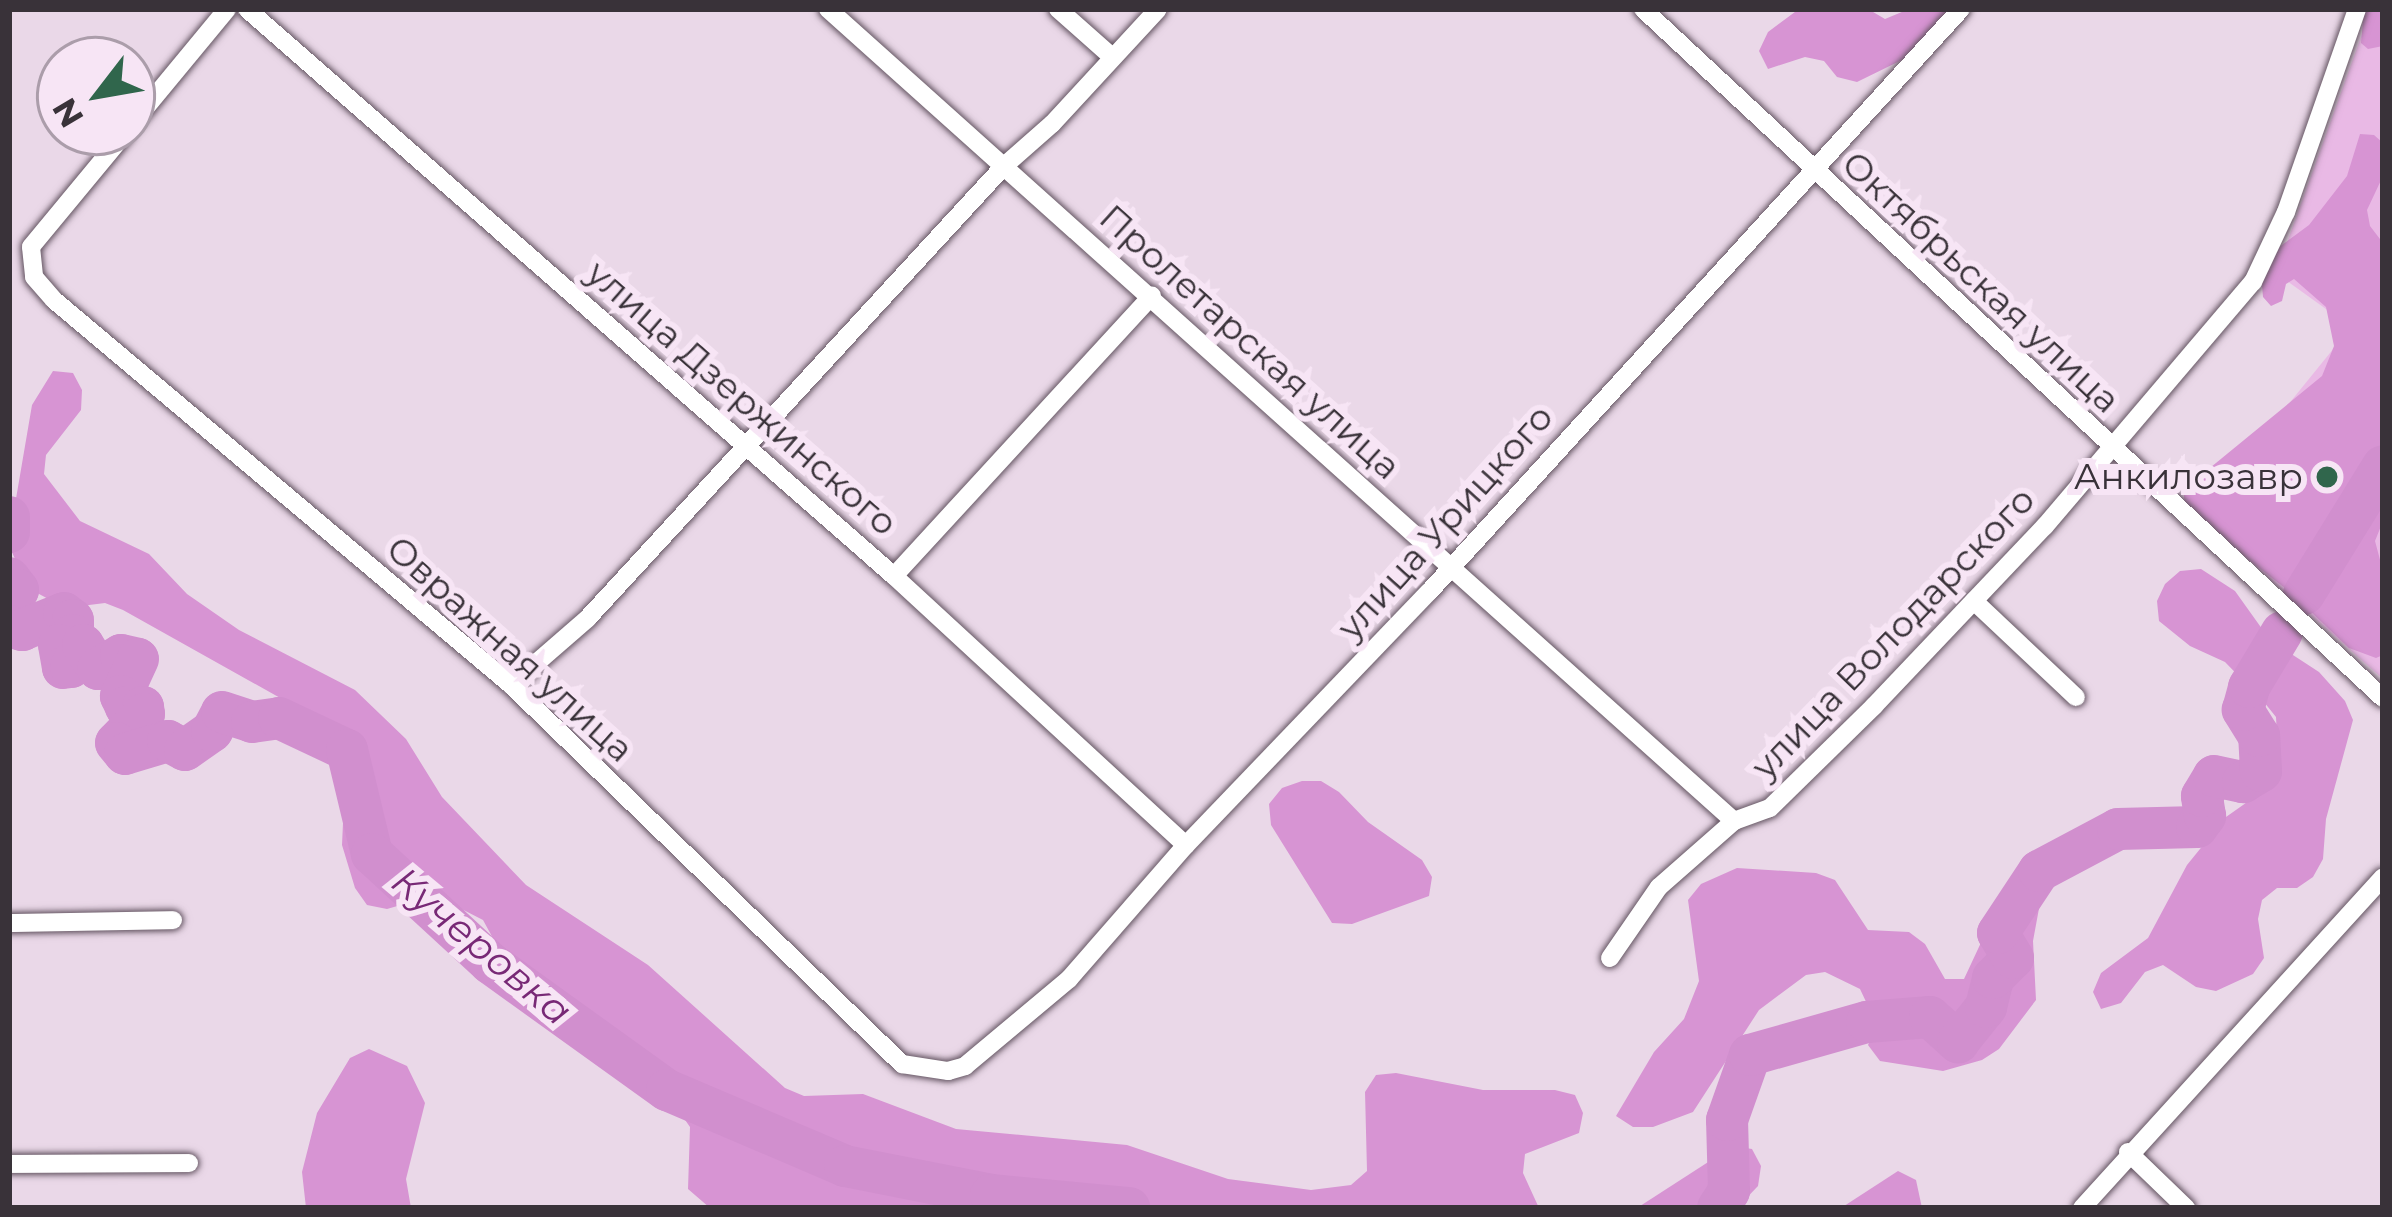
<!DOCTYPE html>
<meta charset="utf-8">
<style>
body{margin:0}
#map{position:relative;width:2392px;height:1217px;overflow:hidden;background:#ead8e8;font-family:Montserrat,sans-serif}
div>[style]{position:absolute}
.green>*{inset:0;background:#e9b9e5}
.forest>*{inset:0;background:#d794d3}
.river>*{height:42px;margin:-21px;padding:0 21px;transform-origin:21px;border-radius:21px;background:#d18fce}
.roads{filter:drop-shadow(0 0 3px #645562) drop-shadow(0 0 3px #645562)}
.minor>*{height:18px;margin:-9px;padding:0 9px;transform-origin:9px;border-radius:9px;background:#fff}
.dots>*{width:33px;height:33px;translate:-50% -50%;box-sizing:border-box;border:6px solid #f7e5f5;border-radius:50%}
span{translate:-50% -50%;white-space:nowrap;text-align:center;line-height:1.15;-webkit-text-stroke:12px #f7e5f5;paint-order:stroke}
.street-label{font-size:36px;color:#393239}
.poi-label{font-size:36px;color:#393239}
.right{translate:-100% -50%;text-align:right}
.water-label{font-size:39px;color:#782976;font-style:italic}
.frame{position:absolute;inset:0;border:12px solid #393239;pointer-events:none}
.north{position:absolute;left:36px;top:36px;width:120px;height:120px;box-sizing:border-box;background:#f7e5f5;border:3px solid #ab9daa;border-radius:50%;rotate:239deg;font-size:33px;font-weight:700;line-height:48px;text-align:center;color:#393239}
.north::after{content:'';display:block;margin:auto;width:42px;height:54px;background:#30664c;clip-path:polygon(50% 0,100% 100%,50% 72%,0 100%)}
</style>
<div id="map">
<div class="green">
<i style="clip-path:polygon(2371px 9px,2383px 9px,2383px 679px,2198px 516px,2351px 327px,2276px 273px)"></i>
</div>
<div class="forest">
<i style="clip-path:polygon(1799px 9px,1868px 9px,1885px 19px,1909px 9px,1954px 9px,1910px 56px,1857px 82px,1837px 77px,1824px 61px,1805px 57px,1768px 69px,1759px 51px,1768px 32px)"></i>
<i style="clip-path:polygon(2364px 9px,2383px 9px,2383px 46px,2368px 49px,2361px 43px)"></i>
<i style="clip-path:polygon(2360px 134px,2374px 135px,2383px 143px,2383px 176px,2367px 210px,2370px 226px,2383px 243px,2383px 521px,2375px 541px,2383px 571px,2383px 655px,2376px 658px,2349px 648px,2290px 592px,2201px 522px,2185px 504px,2183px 490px,2322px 376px,2334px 346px,2326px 307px,2294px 279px,2286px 284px,2282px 301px,2271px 306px,2263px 297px,2261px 275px,2274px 251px,2309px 225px,2347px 176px)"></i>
<i style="clip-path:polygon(53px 371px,73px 373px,82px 390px,81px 410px,46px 455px,44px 474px,80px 521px,149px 554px,187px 594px,239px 630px,355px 690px,406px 739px,442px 797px,526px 885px,648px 965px,785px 1088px,804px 1096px,863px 1094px,956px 1129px,1127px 1145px,1228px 1179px,1311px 1190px,1351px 1185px,1367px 1171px,1365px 1092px,1376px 1075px,1396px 1073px,1483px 1090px,1555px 1090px,1575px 1095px,1583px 1113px,1579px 1133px,1525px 1154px,1523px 1173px,1539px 1208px,710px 1208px,688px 1189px,690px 1127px,667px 1094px,546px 1019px,519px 986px,483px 920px,444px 900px,425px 898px,387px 909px,367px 905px,355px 888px,342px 845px,343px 823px,363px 786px,359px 765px,323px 722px,123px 610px,105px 603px,65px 608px,28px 588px,11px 550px,11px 528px,32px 405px)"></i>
<i style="clip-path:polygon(2201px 569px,2235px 591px,2270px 640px,2319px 672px,2345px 701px,2353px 720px,2326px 819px,2323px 859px,2313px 877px,2297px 888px,2277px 888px,2262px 900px,2258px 919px,2264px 958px,2253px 974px,2216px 991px,2196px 987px,2163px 965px,2145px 972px,2121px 1003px,2101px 1009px,2093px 992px,2101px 973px,2148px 938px,2187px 865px,2226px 817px,2260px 793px,2278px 758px,2276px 717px,2264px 702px,2225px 662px,2190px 646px,2159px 621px,2157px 601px,2165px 584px,2180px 571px)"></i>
<i style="clip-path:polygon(1302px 781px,1321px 781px,1339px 792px,1368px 822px,1422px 860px,1432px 877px,1429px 896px,1352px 924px,1332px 923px,1271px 825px,1269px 804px,1282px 788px)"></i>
<i style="clip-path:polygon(1737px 868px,1816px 873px,1835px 880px,1868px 930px,1909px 932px,1925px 944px,1945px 979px,1964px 979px,1999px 904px,2023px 893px,2040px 903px,2033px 941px,2036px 1000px,1999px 1049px,1982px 1060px,1943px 1071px,1880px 1061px,1868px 1045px,1877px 1025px,1860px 989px,1825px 972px,1806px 975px,1759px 1010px,1693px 1112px,1653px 1127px,1633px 1127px,1616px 1116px,1654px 1052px,1684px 1019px,1699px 981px,1688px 900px,1701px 884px)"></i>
<i style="clip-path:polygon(369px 1049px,407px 1066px,425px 1103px,406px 1179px,411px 1208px,306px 1208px,302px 1172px,317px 1113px,350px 1058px)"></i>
<i style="clip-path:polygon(1733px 1146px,1752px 1149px,1761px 1166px,1758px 1186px,1737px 1208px,1637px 1208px)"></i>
<i style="clip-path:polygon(1898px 1171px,1916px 1180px,1922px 1208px,1841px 1208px)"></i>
</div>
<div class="river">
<i style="left:9px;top:517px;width:15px;rotate:90deg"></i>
<i style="left:9px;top:578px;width:15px;rotate:53deg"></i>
<i style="left:18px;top:590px;width:14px;rotate:129deg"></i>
<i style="left:2304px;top:594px;width:150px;rotate:-58.3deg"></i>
<i style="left:9px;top:626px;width:14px;rotate:17deg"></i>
<i style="left:22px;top:630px;width:45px;rotate:-22deg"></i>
<i style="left:64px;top:613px;width:11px;rotate:38deg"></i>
<i style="left:73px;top:620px;width:15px;rotate:90deg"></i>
<i style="left:73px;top:635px;width:17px;rotate:144deg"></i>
<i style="left:59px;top:645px;width:23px;rotate:80deg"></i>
<i style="left:63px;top:668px;width:8px;rotate:-7deg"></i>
<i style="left:71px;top:667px;width:25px;rotate:-61deg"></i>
<i style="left:83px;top:645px;width:28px;rotate:58deg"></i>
<i style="left:98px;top:669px;width:27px;rotate:-31deg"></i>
<i style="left:121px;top:655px;width:17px;rotate:13deg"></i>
<i style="left:138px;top:659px;width:41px;rotate:114.7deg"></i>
<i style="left:121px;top:696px;width:12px;rotate:66deg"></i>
<i style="left:126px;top:707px;width:17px"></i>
<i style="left:143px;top:707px;width:7px;rotate:82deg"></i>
<i style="left:144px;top:714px;width:40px;rotate:134deg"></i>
<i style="left:116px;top:743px;width:14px;rotate:51deg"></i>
<i style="left:125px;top:754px;width:45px;rotate:-16.8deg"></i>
<i style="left:168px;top:741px;width:19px;rotate:28deg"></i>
<i style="left:185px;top:750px;width:33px;rotate:-35deg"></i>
<i style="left:212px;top:731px;width:21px;rotate:-62deg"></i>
<i style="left:222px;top:712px;width:32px;rotate:18deg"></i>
<i style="left:252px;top:722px;width:27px;rotate:-8deg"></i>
<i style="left:279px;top:718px;width:75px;rotate:25.2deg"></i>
<i style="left:347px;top:750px;width:107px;rotate:76.5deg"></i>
<i style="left:372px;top:854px;width:161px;rotate:42.7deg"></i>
<i style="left:490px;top:963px;width:218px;rotate:35.7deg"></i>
<i style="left:667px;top:1090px;width:194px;rotate:23.1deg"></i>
<i style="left:845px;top:1166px;width:149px;rotate:11.2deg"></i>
<i style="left:991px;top:1195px;width:139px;rotate:5.4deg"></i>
<i style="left:1718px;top:1208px;width:20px;rotate:-57deg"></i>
<i style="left:1729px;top:1191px;width:71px;rotate:-91.6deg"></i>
<i style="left:1727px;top:1120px;width:69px;rotate:-70.5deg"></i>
<i style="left:1750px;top:1055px;width:122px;rotate:-15.8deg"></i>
<i style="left:1867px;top:1022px;width:63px;rotate:-4.5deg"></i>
<i style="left:1930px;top:1017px;width:38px;rotate:42deg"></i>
<i style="left:1958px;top:1042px;width:45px;rotate:-51.3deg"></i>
<i style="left:1986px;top:1007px;width:30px;rotate:-76deg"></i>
<i style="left:1993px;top:978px;width:28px;rotate:-45deg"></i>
<i style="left:2013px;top:958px;width:29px;rotate:-121deg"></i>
<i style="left:1998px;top:933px;width:74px;rotate:-56.5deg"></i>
<i style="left:2039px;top:871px;width:89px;rotate:-28deg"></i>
<i style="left:2118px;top:829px;width:79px;rotate:-1.5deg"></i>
<i style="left:2197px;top:827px;width:14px;rotate:-54deg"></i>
<i style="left:2205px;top:816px;width:20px;rotate:-99deg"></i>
<i style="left:2202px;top:796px;width:23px;rotate:-59deg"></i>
<i style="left:2214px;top:776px;width:30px;rotate:12deg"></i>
<i style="left:2243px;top:782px;width:21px;rotate:-31deg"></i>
<i style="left:2261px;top:771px;width:35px;rotate:-93deg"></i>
<i style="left:2259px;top:736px;width:31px;rotate:-122deg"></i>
<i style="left:2243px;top:710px;width:24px;rotate:-75deg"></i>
<i style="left:2249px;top:687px;width:64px;rotate:-59deg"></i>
</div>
<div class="roads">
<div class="minor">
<i style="left:247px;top:9px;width:860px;rotate:41.23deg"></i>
<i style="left:894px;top:576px;width:397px;rotate:42.7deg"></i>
<i style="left:828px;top:9px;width:1217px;rotate:41.87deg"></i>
<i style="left:1058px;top:9px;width:72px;rotate:41.6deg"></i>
<i style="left:1643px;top:9px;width:1011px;rotate:42.96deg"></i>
<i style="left:132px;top:124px;width:149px;rotate:-50.4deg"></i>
<i style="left:126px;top:132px;width:149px;rotate:129.6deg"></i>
<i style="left:31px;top:247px;width:30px;rotate:84deg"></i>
<i style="left:34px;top:277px;width:30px;rotate:49deg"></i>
<i style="left:54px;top:300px;width:598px;rotate:40.11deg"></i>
<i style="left:511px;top:685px;width:545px;rotate:44.11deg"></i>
<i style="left:902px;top:1064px;width:47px;rotate:8.7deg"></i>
<i style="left:948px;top:1071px;width:18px;rotate:-16deg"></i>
<i style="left:965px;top:1066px;width:136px;rotate:-39.9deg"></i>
<i style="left:1069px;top:979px;width:178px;rotate:-48.9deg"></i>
<i style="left:1186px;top:845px;width:351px;rotate:-46.2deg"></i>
<i style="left:1429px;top:592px;width:789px;rotate:-47.62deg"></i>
<i style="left:894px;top:576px;width:381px;rotate:-47.4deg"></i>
<i style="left:1974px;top:601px;width:140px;rotate:43.3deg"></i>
<i style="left:511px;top:685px;width:101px;rotate:-41deg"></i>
<i style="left:587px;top:619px;width:614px;rotate:-47.37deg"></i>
<i style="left:1003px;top:167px;width:65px;rotate:-41.3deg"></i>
<i style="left:1052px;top:124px;width:156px;rotate:-47.3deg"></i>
<i style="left:9px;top:923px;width:164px;rotate:-1deg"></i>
<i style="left:1610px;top:958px;width:86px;rotate:-55.4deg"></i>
<i style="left:1659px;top:887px;width:100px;rotate:-41.3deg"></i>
<i style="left:1734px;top:821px;width:38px;rotate:-20deg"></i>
<i style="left:1770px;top:808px;width:146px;rotate:-44.4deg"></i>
<i style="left:1874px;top:706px;width:248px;rotate:-46.5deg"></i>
<i style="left:2045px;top:526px;width:321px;rotate:-49.6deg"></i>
<i style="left:2253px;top:282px;width:77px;rotate:-64.8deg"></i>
<i style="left:2286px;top:212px;width:215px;rotate:-70.7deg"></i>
<i style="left:2128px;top:1152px;width:81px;rotate:44deg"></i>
<i style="left:9px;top:1164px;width:180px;rotate:-0.3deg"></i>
<i style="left:2082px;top:1208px;width:447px;rotate:-47.7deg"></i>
</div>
</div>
<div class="dots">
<i style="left:2327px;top:477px;background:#30664c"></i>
</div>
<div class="street-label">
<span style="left:1981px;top:282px;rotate:43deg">Октябрьская улица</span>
<span style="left:1250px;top:342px;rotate:42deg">Пролетарская улица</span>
<span style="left:742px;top:398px;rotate:41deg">улица Дзержинского</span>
<span style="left:1445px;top:522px;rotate:-48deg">улица Урицкого</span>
<span style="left:1893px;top:633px;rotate:-46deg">улица Володарского</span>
<span style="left:510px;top:649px;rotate:42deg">Овражная улица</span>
</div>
<div class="poi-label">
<span class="right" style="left:2303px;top:477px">Анкилозавр</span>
</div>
<div class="water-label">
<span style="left:482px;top:946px;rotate:40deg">Кучеровка</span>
</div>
<div class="frame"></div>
<div class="north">N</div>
</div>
